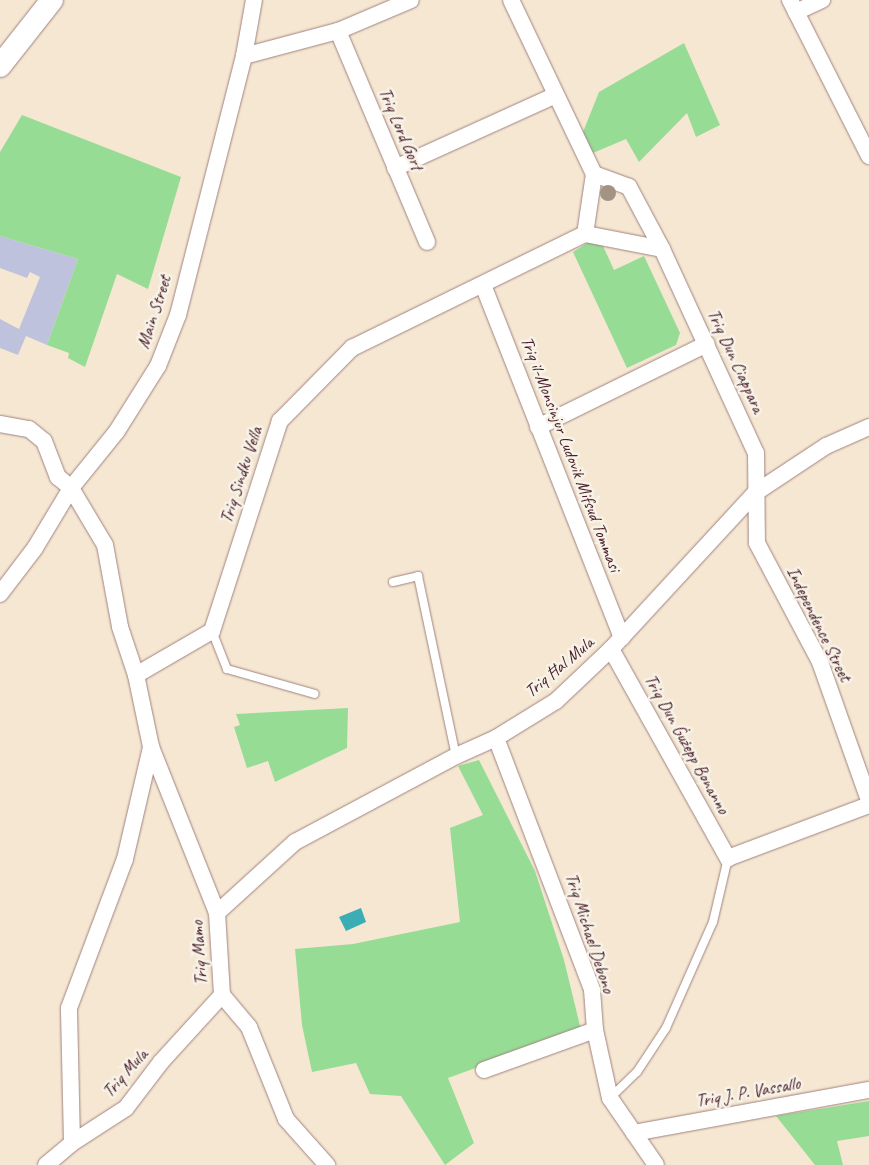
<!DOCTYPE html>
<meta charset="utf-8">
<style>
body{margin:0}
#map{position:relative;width:869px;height:1165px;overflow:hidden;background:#f6e7d3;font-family:Caveat,sans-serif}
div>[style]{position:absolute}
.industrial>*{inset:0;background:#bfc2dd}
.green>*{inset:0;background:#96dc95}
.water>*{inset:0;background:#3badb4}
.roads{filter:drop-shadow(0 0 1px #a0837f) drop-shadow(0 0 1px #a0837f)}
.lane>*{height:8px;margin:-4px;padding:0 4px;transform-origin:4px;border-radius:4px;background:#fff}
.street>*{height:16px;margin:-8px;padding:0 8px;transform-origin:8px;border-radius:8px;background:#fff}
.secondary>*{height:22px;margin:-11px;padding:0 11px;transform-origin:11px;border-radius:11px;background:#fff}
.trees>*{width:16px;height:16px;margin:-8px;border-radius:50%;background:#a29385}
span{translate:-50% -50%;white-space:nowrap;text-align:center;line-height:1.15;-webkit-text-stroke:5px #f7f3e8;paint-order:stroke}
.street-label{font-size:18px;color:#4a1f2b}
</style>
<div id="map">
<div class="industrial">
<i style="clip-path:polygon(0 236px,78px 259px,47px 345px,26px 336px,18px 355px,0 348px,0 319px,19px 329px,40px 277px,30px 272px,27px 278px,0 268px)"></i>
</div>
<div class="green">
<i style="clip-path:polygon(684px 43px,720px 125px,696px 137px,687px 113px,639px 162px,626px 139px,593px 153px,583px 132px,599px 92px)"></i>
<i style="clip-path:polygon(22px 115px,181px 177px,148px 289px,117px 274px,85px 367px,68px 358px,69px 353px,47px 345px,78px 259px,0 236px,0 152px)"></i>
<i style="clip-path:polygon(589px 242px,603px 246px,614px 270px,644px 256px,680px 333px,676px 345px,627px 368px,573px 252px)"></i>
<i style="clip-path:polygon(348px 708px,347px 748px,275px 782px,268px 761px,247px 768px,234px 727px,240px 725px,236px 714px)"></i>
<i style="clip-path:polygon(479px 760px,535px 871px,564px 960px,581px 1030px,448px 1078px,474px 1143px,445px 1165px,401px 1096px,370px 1094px,356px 1063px,312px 1072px,302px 1025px,295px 949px,353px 944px,460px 922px,450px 828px,483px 815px,458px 766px)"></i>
<i style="clip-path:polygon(869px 1101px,869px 1136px,837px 1141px,843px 1165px,815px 1165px,776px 1116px)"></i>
</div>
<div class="water">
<i style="clip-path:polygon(361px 908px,366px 922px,346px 931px,339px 917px)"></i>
</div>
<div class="roads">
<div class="lane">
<i style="left:393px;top:582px;width:26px;rotate:-13deg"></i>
<i style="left:418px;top:576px;width:184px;rotate:78.1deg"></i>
<i style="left:212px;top:631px;width:41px;rotate:68.5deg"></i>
<i style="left:227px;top:669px;width:91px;rotate:15.9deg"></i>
<i style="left:611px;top:1097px;width:36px;rotate:-44deg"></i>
<i style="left:637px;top:1072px;width:53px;rotate:-56.6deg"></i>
<i style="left:666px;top:1028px;width:116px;rotate:-66.1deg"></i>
<i style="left:713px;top:922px;width:66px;rotate:-76.8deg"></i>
</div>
<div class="street">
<i style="left:511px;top:0;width:193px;rotate:64.5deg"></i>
<i style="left:594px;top:174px;width:61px;rotate:98.5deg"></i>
<i style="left:585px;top:234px;width:78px;rotate:11deg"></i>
<i style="left:662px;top:249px;width:225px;rotate:65.3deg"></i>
<i style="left:756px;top:453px;width:90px;rotate:89.4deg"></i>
<i style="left:757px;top:543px;width:135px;rotate:62.1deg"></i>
<i style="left:820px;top:662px;width:146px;rotate:70.5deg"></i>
<i style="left:790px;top:0;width:175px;rotate:63.1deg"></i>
<i style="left:796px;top:12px;width:29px;rotate:-25deg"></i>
<i style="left:338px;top:31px;width:229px;rotate:67.1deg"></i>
<i style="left:244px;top:56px;width:97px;rotate:-14.9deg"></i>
<i style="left:338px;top:31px;width:79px;rotate:-23deg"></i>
<i style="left:395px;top:168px;width:175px;rotate:-24.4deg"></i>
<i style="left:594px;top:174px;width:37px;rotate:20deg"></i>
<i style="left:629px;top:187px;width:70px;rotate:62deg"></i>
<i style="left:483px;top:285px;width:379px;rotate:68.5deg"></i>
<i style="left:0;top:424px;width:29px;rotate:10deg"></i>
<i style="left:29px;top:429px;width:19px;rotate:39deg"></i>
<i style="left:44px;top:441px;width:39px;rotate:69deg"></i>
<i style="left:58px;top:477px;width:17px;rotate:40deg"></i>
<i style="left:71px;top:488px;width:66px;rotate:59.2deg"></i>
<i style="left:105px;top:545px;width:83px;rotate:79.6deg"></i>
<i style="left:120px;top:627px;width:51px;rotate:71.6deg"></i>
<i style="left:136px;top:675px;width:74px;rotate:78.2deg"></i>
<i style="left:151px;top:747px;width:179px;rotate:68.3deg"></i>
<i style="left:217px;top:913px;width:82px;rotate:86.5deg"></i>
<i style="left:222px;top:995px;width:42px;rotate:49.8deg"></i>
<i style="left:249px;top:1027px;width:99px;rotate:68.1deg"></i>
<i style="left:286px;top:1119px;width:62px;rotate:48.3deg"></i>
<i style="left:538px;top:427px;width:188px;rotate:-26.2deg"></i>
<i style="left:0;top:594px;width:58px;rotate:-52.7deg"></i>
<i style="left:35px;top:548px;width:70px;rotate:-59deg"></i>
<i style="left:71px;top:488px;width:73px;rotate:-51.1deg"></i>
<i style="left:117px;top:431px;width:77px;rotate:-57.8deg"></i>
<i style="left:158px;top:366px;width:55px;rotate:-68.6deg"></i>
<i style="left:178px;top:315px;width:267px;rotate:-75.7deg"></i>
<i style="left:244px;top:56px;width:57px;rotate:-79.9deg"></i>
<i style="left:611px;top:649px;width:240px;rotate:60.8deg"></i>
<i style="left:728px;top:858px;width:151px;rotate:-20.6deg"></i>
<i style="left:136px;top:675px;width:88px;rotate:-30.1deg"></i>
<i style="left:212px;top:631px;width:221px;rotate:-72.1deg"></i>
<i style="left:280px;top:421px;width:103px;rotate:-45.4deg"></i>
<i style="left:352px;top:348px;width:259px;rotate:-26.1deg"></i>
<i style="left:496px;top:738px;width:270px;rotate:69.1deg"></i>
<i style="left:592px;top:990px;width:40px;rotate:85.7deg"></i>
<i style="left:595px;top:1030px;width:70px;rotate:77.6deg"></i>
<i style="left:610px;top:1098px;width:81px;rotate:55.5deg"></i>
<i style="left:217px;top:913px;width:105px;rotate:-42.3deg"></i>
<i style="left:295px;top:842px;width:183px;rotate:-28.1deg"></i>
<i style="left:456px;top:756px;width:44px;rotate:-24.2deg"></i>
<i style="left:496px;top:738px;width:70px;rotate:-31.7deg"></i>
<i style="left:556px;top:701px;width:76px;rotate:-43.4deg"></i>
<i style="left:611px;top:649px;width:212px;rotate:-47.3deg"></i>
<i style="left:755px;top:493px;width:85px;rotate:-33.5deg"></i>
<i style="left:826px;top:446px;width:47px;rotate:-23.8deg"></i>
<i style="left:484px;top:1070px;width:118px;rotate:-19.8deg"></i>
<i style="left:634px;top:1133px;width:239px;rotate:-10.4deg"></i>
<i style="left:72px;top:1143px;width:135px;rotate:-91.3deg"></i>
<i style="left:69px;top:1008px;width:159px;rotate:-69.4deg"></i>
<i style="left:125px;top:859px;width:115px;rotate:-76.9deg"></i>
<i style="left:46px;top:1165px;width:34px;rotate:-40deg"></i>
<i style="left:72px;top:1143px;width:64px;rotate:-32.9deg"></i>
<i style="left:126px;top:1108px;width:58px;rotate:-52.7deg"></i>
<i style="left:161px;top:1062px;width:91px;rotate:-47.7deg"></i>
</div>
<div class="secondary">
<i style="left:0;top:66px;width:84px;rotate:-51.8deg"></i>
</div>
</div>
<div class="trees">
<i style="left:608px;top:193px"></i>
</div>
<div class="street-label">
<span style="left:401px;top:129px;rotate:67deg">Triq Lord Gort</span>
<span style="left:154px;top:312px;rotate:-72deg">Main Street</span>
<span style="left:736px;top:361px;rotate:65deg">Triq Dun Ciappara</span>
<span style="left:571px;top:454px;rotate:69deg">Triq il-Monsinjur Ludovik Mifsud Tommasi</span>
<span style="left:241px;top:475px;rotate:-72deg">Triq Sindku Vella</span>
<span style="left:819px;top:624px;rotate:64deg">Independence Street</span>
<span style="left:559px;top:667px;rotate:-40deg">Triq Ħal Mula</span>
<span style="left:687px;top:744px;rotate:61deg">Triq Dun Ġużepp Bonanno</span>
<span style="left:590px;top:933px;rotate:72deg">Triq Michael Debono</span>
<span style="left:199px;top:953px;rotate:-94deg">Triq Mamo</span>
<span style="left:125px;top:1073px;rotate:-49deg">Triq Mula</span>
<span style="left:748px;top:1092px;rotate:-10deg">Triq J. P. Vassallo</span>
</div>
</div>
